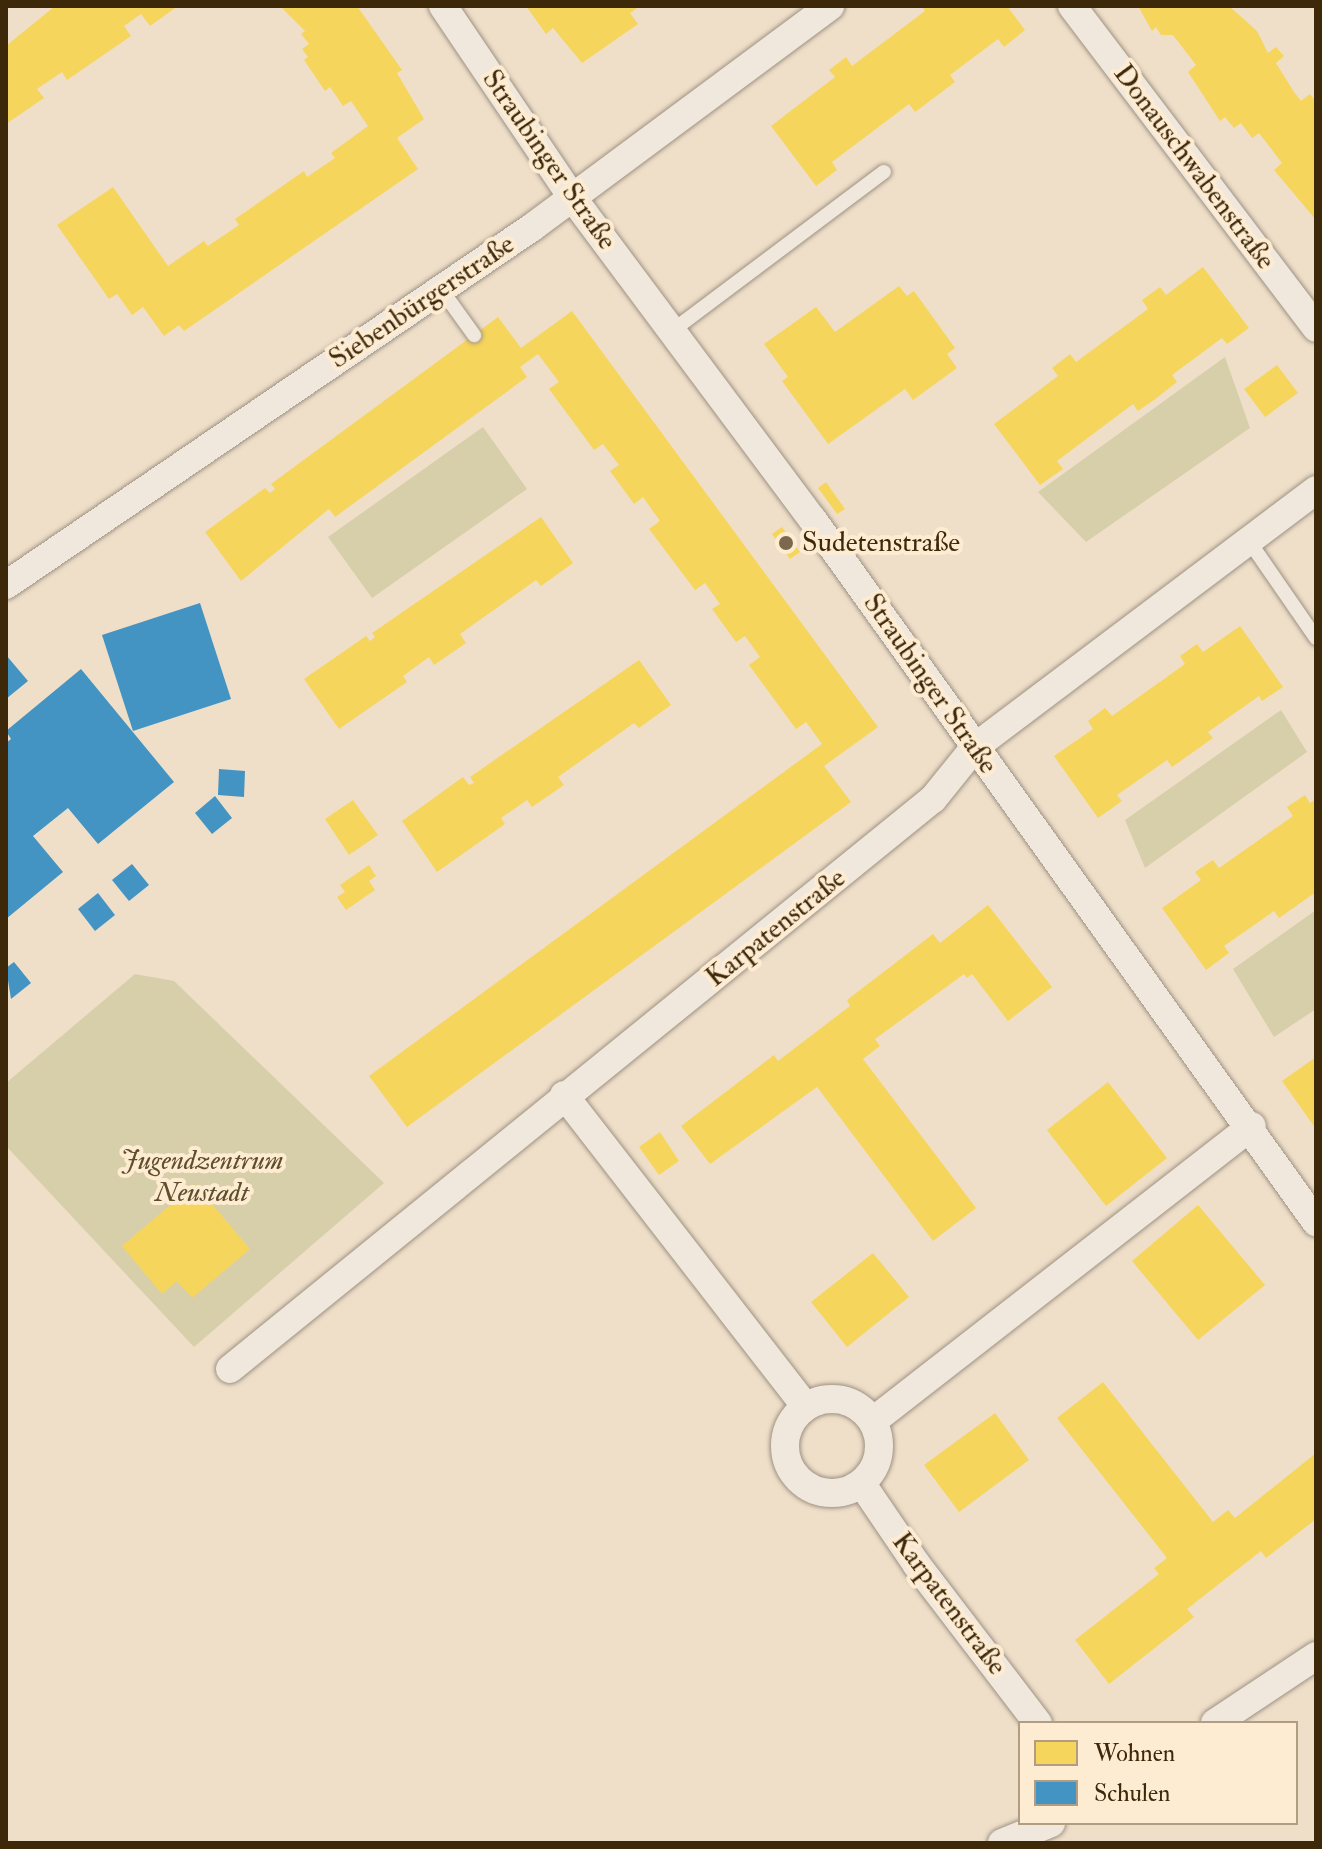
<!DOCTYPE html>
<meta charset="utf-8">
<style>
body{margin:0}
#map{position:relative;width:1322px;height:1849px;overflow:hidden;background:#efdfc9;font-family:"IM FELL Double Pica",serif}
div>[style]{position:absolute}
.green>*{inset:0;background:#d7cfa9}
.homes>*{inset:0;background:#f6d55c}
.schools>*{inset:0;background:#4393c3}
.roads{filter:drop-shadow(0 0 2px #9e9282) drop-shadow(0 0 2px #9e9282)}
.lane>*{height:14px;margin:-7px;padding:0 7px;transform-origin:7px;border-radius:7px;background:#f0e8dd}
.street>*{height:28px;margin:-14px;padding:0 14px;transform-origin:14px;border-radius:14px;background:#f0e8dd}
.street>.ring{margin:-14px;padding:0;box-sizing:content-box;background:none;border:28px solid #f0e8dd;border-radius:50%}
.dots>*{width:22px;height:22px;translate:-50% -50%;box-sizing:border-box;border:4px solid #feecd2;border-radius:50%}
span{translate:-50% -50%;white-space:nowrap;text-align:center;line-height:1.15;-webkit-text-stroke:8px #feecd2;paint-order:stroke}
.street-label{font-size:28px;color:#3e280a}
.poi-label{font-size:28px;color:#3e280a}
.left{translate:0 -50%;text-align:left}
.park-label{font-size:28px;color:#5f4e2b;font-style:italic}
.frame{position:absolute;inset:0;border:8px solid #3e280a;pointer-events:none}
.legend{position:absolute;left:1018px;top:1721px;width:280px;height:104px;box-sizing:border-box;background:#feecd2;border:2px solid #b19e82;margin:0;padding:10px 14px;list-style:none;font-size:24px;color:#3e280a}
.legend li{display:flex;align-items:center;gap:16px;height:40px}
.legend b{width:40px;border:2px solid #b19e82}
</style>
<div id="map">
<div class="green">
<i style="clip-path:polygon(1225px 357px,1250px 428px,1086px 542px,1038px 492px)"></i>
<i style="clip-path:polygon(483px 427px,527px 489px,372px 598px,328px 537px)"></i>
<i style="clip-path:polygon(1281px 710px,1307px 752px,1145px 868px,1125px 820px)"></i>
<i style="clip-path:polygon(1316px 910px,1316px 1009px,1274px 1037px,1233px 969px)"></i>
<i style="clip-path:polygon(135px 974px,174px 981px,384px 1183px,194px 1347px,6px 1146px,6px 1083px)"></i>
</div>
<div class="homes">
<i style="clip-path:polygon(55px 6px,178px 6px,150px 26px,141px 14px,124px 26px,131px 36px,67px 80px,62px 72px,37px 89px,44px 98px,6px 124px,6px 46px)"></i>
<i style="clip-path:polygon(280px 6px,357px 6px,402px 70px,397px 73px,424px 119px,397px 138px,418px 169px,184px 331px,179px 325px,164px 336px,143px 307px,132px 315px,117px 294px,109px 299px,57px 225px,113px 187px,168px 266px,204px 241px,208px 246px,239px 225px,235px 219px,304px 171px,307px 177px,335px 158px,331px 153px,368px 126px,351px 101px,343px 106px,330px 87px,325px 91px,304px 60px,308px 57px,302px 49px,309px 44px,301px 34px,305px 31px)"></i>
<i style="clip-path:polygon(526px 6px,640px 6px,630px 13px,638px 24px,582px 63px,553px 28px,546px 34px)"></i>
<i style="clip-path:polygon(921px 6px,1007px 6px,1025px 30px,1004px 47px,998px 39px,950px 75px,955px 82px,915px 112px,909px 104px,832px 162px,837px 170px,816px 186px,771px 126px,835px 77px,829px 70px,846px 57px,852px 66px,925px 11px)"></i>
<i style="clip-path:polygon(1138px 6px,1229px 6px,1257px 31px,1268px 53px,1276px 47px,1284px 56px,1276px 63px,1294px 92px,1301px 101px,1310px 94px,1316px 102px,1316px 220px,1274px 170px,1282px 163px,1259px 133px,1252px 138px,1241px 123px,1234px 128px,1225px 117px,1220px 121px,1188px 72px,1196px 65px,1173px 35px,1161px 35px,1156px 27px,1152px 31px)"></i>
<i style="clip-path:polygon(1203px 267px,1249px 328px,1227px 344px,1222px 338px,1172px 375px,1177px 382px,1154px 400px,1138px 411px,1133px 404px,1057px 461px,1063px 469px,1040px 485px,994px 424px,1058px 376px,1052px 368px,1070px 354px,1076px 362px,1148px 309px,1142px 300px,1160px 287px,1166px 295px)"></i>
<i style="clip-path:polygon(899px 286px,907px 296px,914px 291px,955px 348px,947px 354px,957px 368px,913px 400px,905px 389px,828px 444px,782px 381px,788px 377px,764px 344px,816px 307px,835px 332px)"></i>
<i style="clip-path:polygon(572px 311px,878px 727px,824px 766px,851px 802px,407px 1127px,369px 1076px,822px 744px,806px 722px,796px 729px,749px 665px,760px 657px,745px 636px,736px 642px,712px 609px,720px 604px,705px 583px,695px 590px,649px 529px,660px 521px,643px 497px,634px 504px,610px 471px,619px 465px,603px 444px,594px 450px,549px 389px,559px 382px,538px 354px,520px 367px,527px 377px,335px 517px,329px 509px,241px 581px,205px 532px,265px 488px,270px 493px,275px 489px,271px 484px,498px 317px,521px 348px)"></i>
<i style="clip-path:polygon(1277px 365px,1298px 393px,1265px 417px,1244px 389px)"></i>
<i style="clip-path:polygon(826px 482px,845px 509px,837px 514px,818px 488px)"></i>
<i style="clip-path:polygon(541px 517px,573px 563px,541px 586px,536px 580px,460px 634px,466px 643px,434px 665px,429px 657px,403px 676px,407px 682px,339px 729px,304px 679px,366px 636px,370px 641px,375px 637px,372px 633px)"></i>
<i style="clip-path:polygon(782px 527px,800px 552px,790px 559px,772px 534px)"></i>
<i style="clip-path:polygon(1240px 626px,1283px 687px,1262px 701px,1259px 696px,1208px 732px,1213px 738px,1172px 767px,1167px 760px,1117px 795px,1122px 801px,1098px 818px,1054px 756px,1093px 729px,1088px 721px,1105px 708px,1112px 716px,1185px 664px,1180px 656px,1197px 644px,1203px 652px)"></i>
<i style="clip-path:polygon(639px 660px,671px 705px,639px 728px,634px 723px,558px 777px,564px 785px,532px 807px,527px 800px,501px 818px,505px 824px,437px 872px,402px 821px,463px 777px,469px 785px,474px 783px,470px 777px)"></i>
<i style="clip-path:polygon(1305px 795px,1310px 803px,1316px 799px,1316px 892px,1279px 918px,1274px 911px,1224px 946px,1229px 953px,1206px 970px,1162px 908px,1201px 880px,1195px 872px,1213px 860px,1219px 868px,1293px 816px,1287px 807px)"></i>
<i style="clip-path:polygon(353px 800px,378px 835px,349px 855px,325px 819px)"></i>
<i style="clip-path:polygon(369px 865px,376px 876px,369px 881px,375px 890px,346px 910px,337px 897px,345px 892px,340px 885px)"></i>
<i style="clip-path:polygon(988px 905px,1052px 987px,1008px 1021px,972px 974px,967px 978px,964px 974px,875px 1039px,880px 1046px,863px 1059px,976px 1208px,933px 1241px,817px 1087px,710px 1164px,681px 1126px,774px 1055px,778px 1061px,850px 1006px,847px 1000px,933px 934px,940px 943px)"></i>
<i style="clip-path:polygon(1316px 1057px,1316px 1129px,1282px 1081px)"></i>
<i style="clip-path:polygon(1108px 1082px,1167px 1158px,1106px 1206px,1047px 1130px)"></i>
<i style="clip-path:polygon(660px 1132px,679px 1161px,659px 1175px,639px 1147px)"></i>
<i style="clip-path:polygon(195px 1184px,250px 1249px,192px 1298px,177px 1281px,162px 1294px,122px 1246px)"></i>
<i style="clip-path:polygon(1198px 1205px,1265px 1285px,1198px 1340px,1132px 1261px)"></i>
<i style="clip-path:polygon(873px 1253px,909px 1297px,847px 1347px,811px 1302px)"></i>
<i style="clip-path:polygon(1103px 1382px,1213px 1522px,1228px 1510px,1235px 1518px,1316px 1453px,1316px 1519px,1266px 1558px,1261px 1551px,1187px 1609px,1194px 1617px,1109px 1684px,1075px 1640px,1159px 1574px,1154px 1568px,1167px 1558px,1057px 1418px)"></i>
<i style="clip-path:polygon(995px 1413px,1029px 1460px,959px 1512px,924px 1465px)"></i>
</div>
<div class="schools">
<i style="clip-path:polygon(200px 603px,231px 699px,133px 731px,102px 635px)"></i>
<i style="clip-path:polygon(6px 655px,28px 681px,6px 699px)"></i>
<i style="clip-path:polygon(81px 669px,174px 782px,98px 844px,68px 808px,33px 836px,63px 872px,6px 919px,6px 743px,11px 739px,6px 731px)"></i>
<i style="clip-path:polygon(219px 769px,245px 771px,244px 797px,218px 795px)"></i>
<i style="clip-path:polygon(215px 796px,232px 818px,212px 834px,195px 813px)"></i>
<i style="clip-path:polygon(132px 864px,149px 885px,129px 901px,112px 880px)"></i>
<i style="clip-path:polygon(98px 893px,115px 915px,95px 931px,78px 909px)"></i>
<i style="clip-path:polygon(14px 962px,31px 983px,11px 999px,6px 968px)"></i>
</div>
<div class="roads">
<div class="lane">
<i style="left:441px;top:289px;width:57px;rotate:54.3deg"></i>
<i style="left:672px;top:331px;width:265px;rotate:-36.9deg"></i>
<i style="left:1249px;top:541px;width:118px;rotate:55.4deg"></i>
</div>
<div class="street">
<i style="left:443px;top:6px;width:230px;rotate:56deg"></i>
<i style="left:572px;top:197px;width:403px;rotate:53.3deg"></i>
<i style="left:813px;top:520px;width:864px;rotate:54.38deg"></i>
<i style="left:1072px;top:6px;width:404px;rotate:52.8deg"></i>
<i style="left:6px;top:585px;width:638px;rotate:-34.21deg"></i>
<i style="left:534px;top:226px;width:369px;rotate:-36.6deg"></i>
<i style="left:564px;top:1095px;width:393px;rotate:52.2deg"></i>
<i style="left:230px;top:1369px;width:905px;rotate:-39.04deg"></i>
<i style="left:933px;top:799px;width:67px;rotate:-51.1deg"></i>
<i style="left:975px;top:747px;width:427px;rotate:-37deg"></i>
<i class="ring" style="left:785px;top:1399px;width:66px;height:66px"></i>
<i style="left:873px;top:1421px;width:480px;rotate:-37.9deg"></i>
<i style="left:862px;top:1484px;width:98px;rotate:55.8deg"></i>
<i style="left:917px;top:1565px;width:199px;rotate:52.6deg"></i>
<i style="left:1215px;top:1723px;width:121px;rotate:-33.6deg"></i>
<i style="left:1002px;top:1843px;width:53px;rotate:-22.2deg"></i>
</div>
</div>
<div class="dots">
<i style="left:786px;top:543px;background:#7c684d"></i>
</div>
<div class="street-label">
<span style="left:549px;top:160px;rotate:55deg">Straubinger Straße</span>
<span style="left:1194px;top:167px;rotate:53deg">Donauschwabenstraße</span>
<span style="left:422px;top:302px;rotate:-34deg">Siebenbürgerstraße</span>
<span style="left:930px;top:684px;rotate:55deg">Straubinger Straße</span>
<span style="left:776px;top:928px;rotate:-39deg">Karpatenstraße</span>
<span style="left:949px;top:1604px;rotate:53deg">Karpatenstraße</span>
</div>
<div class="poi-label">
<span class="left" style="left:802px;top:543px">Sudetenstraße</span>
</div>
<div class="park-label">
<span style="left:202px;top:1177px">Jugendzentrum<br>Neustadt</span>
</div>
<div class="frame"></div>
<ul class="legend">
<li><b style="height:22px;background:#f6d55c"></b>Wohnen</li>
<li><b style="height:22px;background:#4393c3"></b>Schulen</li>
</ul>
</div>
